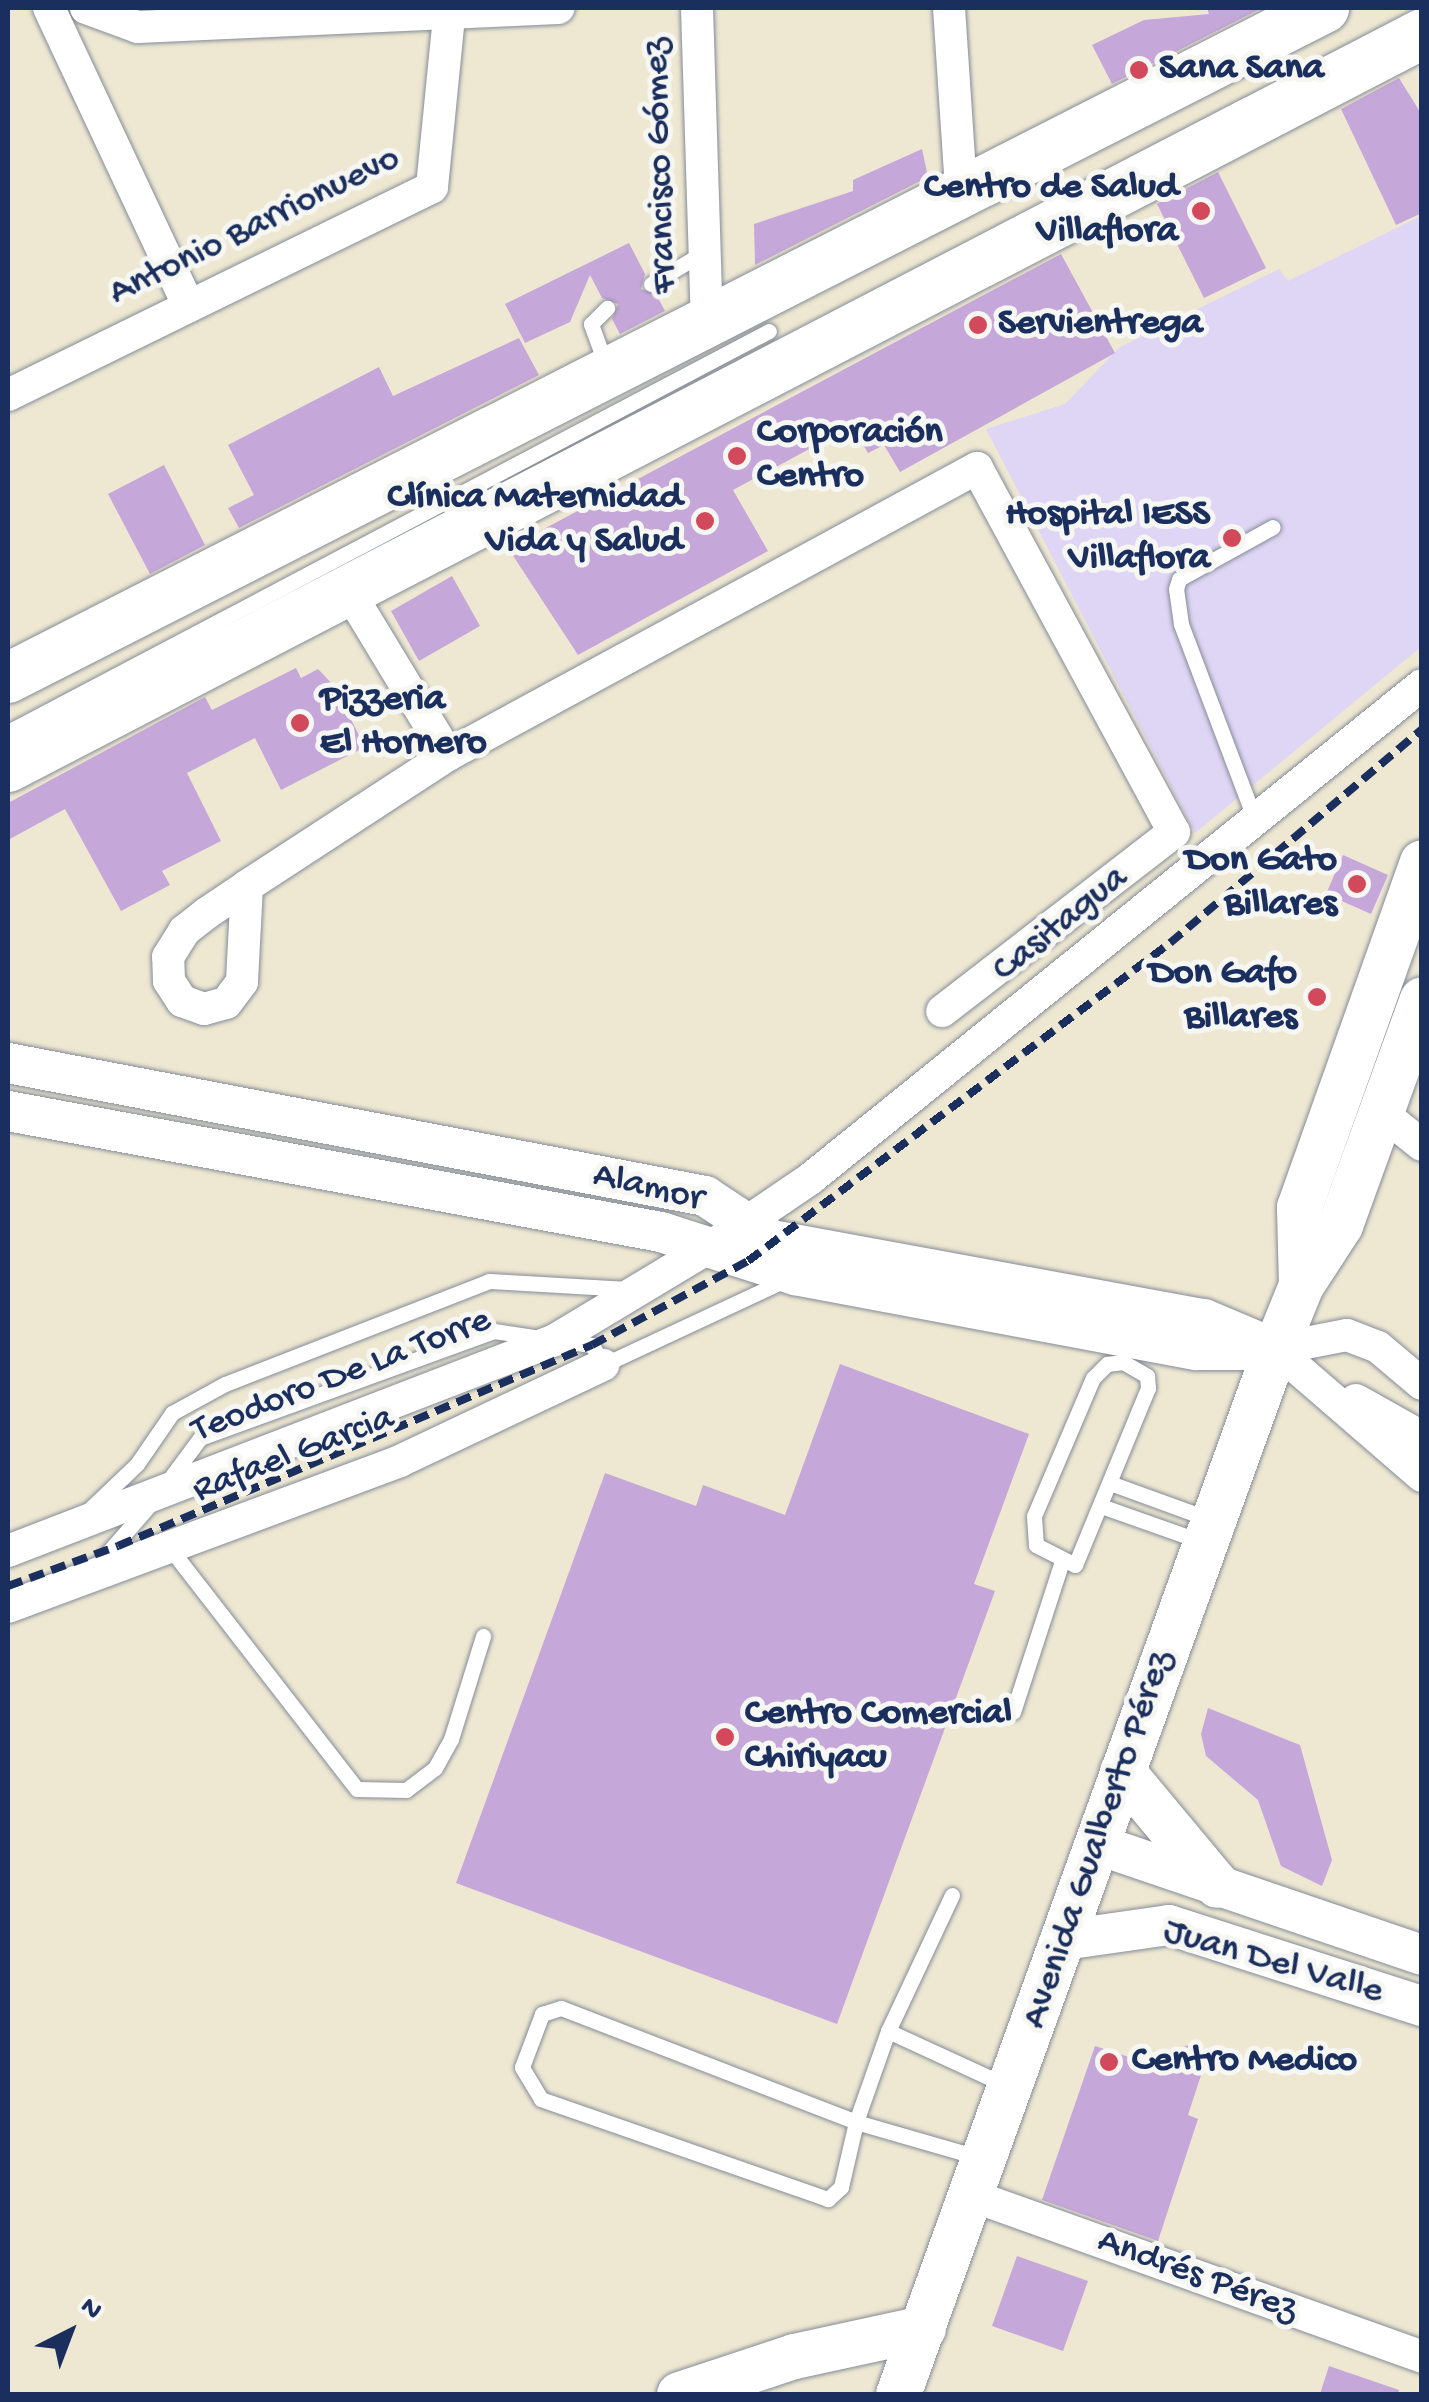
<!DOCTYPE html>
<meta charset="utf-8">
<style>
body{margin:0}
#map{position:relative;width:1429px;height:2402px;overflow:hidden;background:#eee8d2;font-family:"Gochi Hand",sans-serif}
div>[style]{position:absolute}
.built>*{inset:0;background:#dfd5f5}
.building>*{inset:0;background:#c6a7d9}
.roads{filter:drop-shadow(0 0 2px #848c98) drop-shadow(0 0 2px #848c98)}
.service>*{height:15px;margin:-7.5px;padding:0 7.5px;transform-origin:7.5px;border-radius:7.5px;background:#fff}
.minor>*{height:32px;margin:-16px;padding:0 16px;transform-origin:16px;border-radius:16px;background:#fff}
.tertiary>*{height:40px;margin:-20px;padding:0 20px;transform-origin:20px;border-radius:20px;background:#fff}
.secondary>*{height:45px;margin:-22.5px;padding:0 22.5px;transform-origin:22.5px;border-radius:22.5px;background:#fff}
.primary>*{height:50px;margin:-25px;padding:0 25px;transform-origin:25px;border-radius:25px;background:#fff}
.rail>*{height:8px;margin-top:-4px;transform-origin:0;background:repeating-linear-gradient(90deg,#1b2f5e 0 15px,transparent 0 23px)}
.dots>*{width:28px;height:28px;translate:-50% -50%;box-sizing:border-box;border:5px solid #f6f6f2;border-radius:50%}
span{translate:-50% -50%;white-space:nowrap;text-align:center;line-height:1.15;-webkit-text-stroke:10px #f6f6f2;paint-order:stroke}
.poi-label{font-size:38px;color:#1b2f5e;font-weight:700}
.left{translate:0 -50%;text-align:left}
.right{translate:-100% -50%;text-align:right}
.street-label{font-size:38px;color:#1b2f5e}
.frame{position:absolute;inset:0;border:10px solid #1b2f5e;pointer-events:none}
.north{position:absolute;left:20px;top:2282px;width:100px;height:100px;-webkit-text-stroke:8px #f6f6f2;paint-order:stroke;rotate:42deg;font-size:28px;font-weight:700;line-height:40px;text-align:center;color:#1b2f5e}
.north::after{content:'';display:block;margin:auto;width:35px;height:45px;background:#1b2f5e;clip-path:polygon(50% 0,100% 100%,50% 72%,0 100%)}
</style>
<div id="map">
<div class="built">
<i style="clip-path:polygon(1421px 216px,1421px 647px,1195px 833px,986px 429px,1065px 404px,1120px 347px,1279px 269px,1288px 281px)"></i>
</div>
<div class="building">
<i style="clip-path:polygon(1207px 8px,1262px 8px,1112px 84px,1092px 45px,1144px 20px,1209px 14px)"></i>
<i style="clip-path:polygon(1399px 78px,1422px 115px,1422px 213px,1396px 225px,1341px 109px)"></i>
<i style="clip-path:polygon(922px 149px,928px 177px,755px 265px,754px 224px,853px 191px,853px 180px)"></i>
<i style="clip-path:polygon(1218px 172px,1266px 268px,1204px 298px,1157px 204px)"></i>
<i style="clip-path:polygon(629px 243px,645px 274px,641px 289px,656px 294px,665px 311px,620px 334px,612px 319px,618px 304px,602px 298px,590px 275px,570px 322px,525px 343px,505px 304px)"></i>
<i style="clip-path:polygon(1061px 254px,1115px 353px,900px 472px,884px 445px,868px 453px,852px 426px,733px 490px,768px 551px,578px 655px,508px 548px)"></i>
<i style="clip-path:polygon(519px 338px,539px 375px,239px 528px,228px 508px,254px 495px,228px 445px,379px 367px,393px 396px)"></i>
<i style="clip-path:polygon(164px 465px,205px 545px,150px 574px,108px 494px)"></i>
<i style="clip-path:polygon(452px 576px,480px 626px,419px 661px,391px 611px)"></i>
<i style="clip-path:polygon(296px 668px,301px 678px,318px 669px,334px 686px,365px 747px,281px 790px,255px 738px,187px 773px,221px 841px,162px 871px,170px 885px,121px 911px,65px 809px,8px 840px,8px 803px,205px 697px,212px 710px)"></i>
<i style="clip-path:polygon(1343px 855px,1388px 875px,1371px 914px,1326px 894px)"></i>
<i style="clip-path:polygon(840px 1364px,1029px 1434px,974px 1584px,995px 1591px,837px 2024px,456px 1883px,605px 1473px,696px 1506px,703px 1485px,785px 1515px)"></i>
<i style="clip-path:polygon(1208px 1708px,1300px 1745px,1332px 1860px,1322px 1886px,1281px 1866px,1258px 1800px,1206px 1756px,1201px 1734px)"></i>
<i style="clip-path:polygon(1199px 2042px,1205px 2063px,1188px 2115px,1198px 2119px,1158px 2241px,1042px 2200px,1095px 2046px,1138px 2060px)"></i>
<i style="clip-path:polygon(1017px 2256px,1088px 2281px,1063px 2351px,992px 2326px)"></i>
<i style="clip-path:polygon(1329px 2366px,1399px 2390px,1398px 2394px,1320px 2394px)"></i>
</div>
<div class="roads">
<div class="service">
<i style="left:651px;top:284px;width:62px;rotate:-31.1deg"></i>
<i style="left:607px;top:368px;width:47px;rotate:-110deg"></i>
<i style="left:591px;top:324px;width:23px;rotate:-45deg"></i>
<i style="left:8px;top:732px;width:860px;rotate:-27.79deg"></i>
<i style="left:1255px;top:820px;width:210px;rotate:-110.7deg"></i>
<i style="left:1181px;top:624px;width:35px;rotate:-98deg"></i>
<i style="left:1176px;top:589px;width:10px;rotate:-73deg"></i>
<i style="left:1179px;top:579px;width:107px;rotate:-29deg"></i>
<i style="left:563px;top:1341px;width:29px;rotate:8deg"></i>
<i style="left:592px;top:1345px;width:23px;rotate:61deg"></i>
<i style="left:603px;top:1365px;width:201px;rotate:-25deg"></i>
<i style="left:1123px;top:1362px;width:28px;rotate:30deg"></i>
<i style="left:1147px;top:1376px;width:12px;rotate:85deg"></i>
<i style="left:1148px;top:1388px;width:191px;rotate:112.4deg"></i>
<i style="left:1075px;top:1565px;width:44px;rotate:-152.9deg"></i>
<i style="left:1036px;top:1545px;width:29px;rotate:-94deg"></i>
<i style="left:1034px;top:1516px;width:150px;rotate:-66.9deg"></i>
<i style="left:1093px;top:1378px;width:20px;rotate:-45deg"></i>
<i style="left:1107px;top:1364px;width:16px;rotate:-7deg"></i>
<i style="left:1110px;top:1483px;width:105px;rotate:20deg"></i>
<i style="left:166px;top:1484px;width:57px;rotate:-53.5deg"></i>
<i style="left:200px;top:1438px;width:313px;rotate:-20deg"></i>
<i style="left:494px;top:1331px;width:48px;rotate:8.5deg"></i>
<i style="left:1101px;top:1506px;width:105px;rotate:19.5deg"></i>
<i style="left:89px;top:1510px;width:66px;rotate:-43.8deg"></i>
<i style="left:137px;top:1464px;width:62px;rotate:-55.5deg"></i>
<i style="left:172px;top:1413px;width:60px;rotate:-28.7deg"></i>
<i style="left:225px;top:1384px;width:283px;rotate:-21.3deg"></i>
<i style="left:489px;top:1281px;width:140px;rotate:3.3deg"></i>
<i style="left:169px;top:1547px;width:306px;rotate:52.2deg"></i>
<i style="left:357px;top:1789px;width:49px;rotate:1.2deg"></i>
<i style="left:406px;top:1790px;width:36px;rotate:-37deg"></i>
<i style="left:435px;top:1768px;width:33px;rotate:-61deg"></i>
<i style="left:451px;top:1739px;width:108px;rotate:-72.7deg"></i>
<i style="left:98px;top:1564px;width:82px;rotate:-48.9deg"></i>
<i style="left:1013px;top:1712px;width:159px;rotate:-72deg"></i>
<i style="left:952px;top:1895px;width:150px;rotate:115.2deg"></i>
<i style="left:888px;top:2031px;width:96px;rotate:109.4deg"></i>
<i style="left:856px;top:2122px;width:67px;rotate:103deg"></i>
<i style="left:841px;top:2187px;width:18px;rotate:137deg"></i>
<i style="left:828px;top:2199px;width:304px;rotate:-160.8deg"></i>
<i style="left:541px;top:2099px;width:37px;rotate:-121deg"></i>
<i style="left:522px;top:2067px;width:57px;rotate:-69.3deg"></i>
<i style="left:542px;top:2014px;width:20px;rotate:-18deg"></i>
<i style="left:561px;top:2008px;width:316px;rotate:21.1deg"></i>
<i style="left:856px;top:2122px;width:130px;rotate:16.1deg"></i>
<i style="left:888px;top:2031px;width:127px;rotate:24.7deg"></i>
</div>
<div class="minor">
<i style="left:49px;top:8px;width:325px;rotate:64.9deg"></i>
<i style="left:86px;top:8px;width:55px;rotate:20.1deg"></i>
<i style="left:138px;top:27px;width:421px;rotate:-2.6deg"></i>
<i style="left:697px;top:8px;width:313px;rotate:88.2deg"></i>
<i style="left:949px;top:8px;width:183px;rotate:86.2deg"></i>
<i style="left:8px;top:395px;width:472px;rotate:-26.1deg"></i>
<i style="left:432px;top:187px;width:180px;rotate:-84.3deg"></i>
<i style="left:348px;top:590px;width:193px;rotate:58.8deg"></i>
<i style="left:448px;top:755px;width:602px;rotate:-28.48deg"></i>
<i style="left:977px;top:468px;width:414px;rotate:61.6deg"></i>
<i style="left:1174px;top:832px;width:293px;rotate:142.3deg"></i>
<i style="left:247px;top:886px;width:96px;rotate:93deg"></i>
<i style="left:242px;top:982px;width:26px;rotate:127deg"></i>
<i style="left:226px;top:1003px;width:23px;rotate:165deg"></i>
<i style="left:204px;top:1009px;width:23px;rotate:-160deg"></i>
<i style="left:182px;top:1001px;width:24px;rotate:-123deg"></i>
<i style="left:169px;top:981px;width:24px;rotate:-92deg"></i>
<i style="left:168px;top:957px;width:31px;rotate:-58deg"></i>
<i style="left:184px;top:931px;width:29px;rotate:-38deg"></i>
<i style="left:207px;top:913px;width:48px;rotate:-34deg"></i>
<i style="left:247px;top:886px;width:240px;rotate:-33.1deg"></i>
<i style="left:1382px;top:1113px;width:51px;rotate:38.7deg"></i>
<i style="left:1275px;top:1349px;width:194px;rotate:40.8deg"></i>
<i style="left:1275px;top:1349px;width:73px;rotate:-11deg"></i>
<i style="left:1347px;top:1335px;width:33px;rotate:21deg"></i>
<i style="left:1378px;top:1347px;width:57px;rotate:40.1deg"></i>
<i style="left:1356px;top:1400px;width:76px;rotate:29.3deg"></i>
<i style="left:8px;top:1551px;width:586px;rotate:-21.09deg"></i>
<i style="left:555px;top:1340px;width:181px;rotate:-31deg"></i>
<i style="left:710px;top:1247px;width:121px;rotate:-34.2deg"></i>
<i style="left:810px;top:1179px;width:786px;rotate:-38.91deg"></i>
<i style="left:8px;top:1607px;width:418px;rotate:-20.4deg"></i>
<i style="left:400px;top:1461px;width:225px;rotate:-25.3deg"></i>
<i style="left:973px;top:2196px;width:477px;rotate:19.7deg"></i>
</div>
<div class="tertiary">
<i style="left:8px;top:1063px;width:710px;rotate:10.8deg"></i>
<i style="left:705px;top:1196px;width:80px;rotate:33.3deg"></i>
<i style="left:772px;top:1240px;width:439px;rotate:10.4deg"></i>
<i style="left:1204px;top:1319px;width:77px;rotate:22.9deg"></i>
<i style="left:8px;top:1111px;width:664px;rotate:10.5deg"></i>
<i style="left:661px;top:1232px;width:141px;rotate:17.8deg"></i>
<i style="left:795px;top:1275px;width:409px;rotate:10.6deg"></i>
<i style="left:1197px;top:1350px;width:59px"></i>
<i style="left:1096px;top:1844px;width:344px;rotate:18.8deg"></i>
<i style="left:1064px;top:1940px;width:106px;rotate:-8.1deg"></i>
<i style="left:1169px;top:1925px;width:266px;rotate:17.8deg"></i>
</div>
<div class="secondary">
<i style="left:1301px;top:1285px;width:78px;rotate:-91.5deg"></i>
<i style="left:1299px;top:1207px;width:366px;rotate:-70.4deg"></i>
<i style="left:1122px;top:1771px;width:148px;rotate:50.2deg"></i>
<i style="left:679px;top:2394px;width:121px;rotate:-18.3deg"></i>
<i style="left:794px;top:2356px;width:132px;rotate:-12.2deg"></i>
<i style="left:898px;top:2394px;width:1111px;rotate:-70.16deg"></i>
<i style="left:1275px;top:1349px;width:69px;rotate:-67.9deg"></i>
<i style="left:1301px;top:1285px;width:72px;rotate:-57deg"></i>
<i style="left:1340px;top:1225px;width:240px;rotate:-70.1deg"></i>
</div>
<div class="primary">
<i style="left:8px;top:678px;width:1477px;rotate:-26.98deg"></i>
<i style="left:8px;top:767px;width:1593px;rotate:-27.4deg"></i>
</div>
</div>
<div class="rail">
<i style="left:8px;top:1586px;width:117px;rotate:-20deg"></i>
<i style="left:118px;top:1546px;width:515px;rotate:-22.98deg"></i>
<i style="left:592px;top:1345px;width:177px;rotate:-28.3deg"></i>
<i style="left:748px;top:1261px;width:528px;rotate:-37deg"></i>
<i style="left:1170px;top:943px;width:331px;rotate:-40.3deg"></i>
</div>
<div class="dots">
<i style="left:1139px;top:70px;background:#d1495b"></i>
<i style="left:1201px;top:211px;background:#d1495b"></i>
<i style="left:978px;top:325px;background:#d1495b"></i>
<i style="left:737px;top:456px;background:#d1495b"></i>
<i style="left:705px;top:521px;background:#d1495b"></i>
<i style="left:1232px;top:538px;background:#d1495b"></i>
<i style="left:300px;top:723px;background:#d1495b"></i>
<i style="left:1357px;top:884px;background:#d1495b"></i>
<i style="left:1317px;top:997px;background:#d1495b"></i>
<i style="left:725px;top:1737px;background:#d1495b"></i>
<i style="left:1109px;top:2062px;background:#d1495b"></i>
</div>
<div class="poi-label">
<span class="left" style="left:1159px;top:70px">Sana Sana</span>
<span class="right" style="left:1178px;top:211px">Centro de Salud<br>Villaflora</span>
<span class="left" style="left:998px;top:325px">Servientrega</span>
<span class="left" style="left:757px;top:456px">Corporación<br>Centro</span>
<span class="right" style="left:682px;top:521px">Clínica Maternidad<br>Vida y Salud</span>
<span class="right" style="left:1210px;top:538px">Hospital IESS<br>Villaflora</span>
<span class="left" style="left:320px;top:723px">Pizzeria<br>El Hornero</span>
<span class="right" style="left:1337px;top:884px">Don Gato<br>Billares</span>
<span class="right" style="left:1297px;top:997px">Don Gafo<br>Billares</span>
<span class="left" style="left:745px;top:1737px">Centro Comercial<br>Chiriyacu</span>
<span class="left" style="left:1132px;top:2062px">Centro Medico</span>
</div>
<div class="street-label">
<span style="left:662px;top:166px;rotate:-92deg">Francisco Gómez</span>
<span style="left:255px;top:227px;rotate:-26deg">Antonio Barrionuevo</span>
<span style="left:1061px;top:925px;rotate:-39deg">Casitagua</span>
<span style="left:648px;top:1189px;rotate:13deg">Alamor</span>
<span style="left:342px;top:1377px;rotate:-21deg">Teodoro De La Torre</span>
<span style="left:294px;top:1456px;rotate:-21deg">Rafael Garcia</span>
<span style="left:1099px;top:1840px;rotate:-71deg">Avenida Gualberto Pérez</span>
<span style="left:1273px;top:1963px;rotate:16deg">Juan Del Valle</span>
<span style="left:1197px;top:2277px;rotate:20deg">Andrés Pérez</span>
</div>
<div class="frame"></div>
<div class="north">N</div>
</div>
